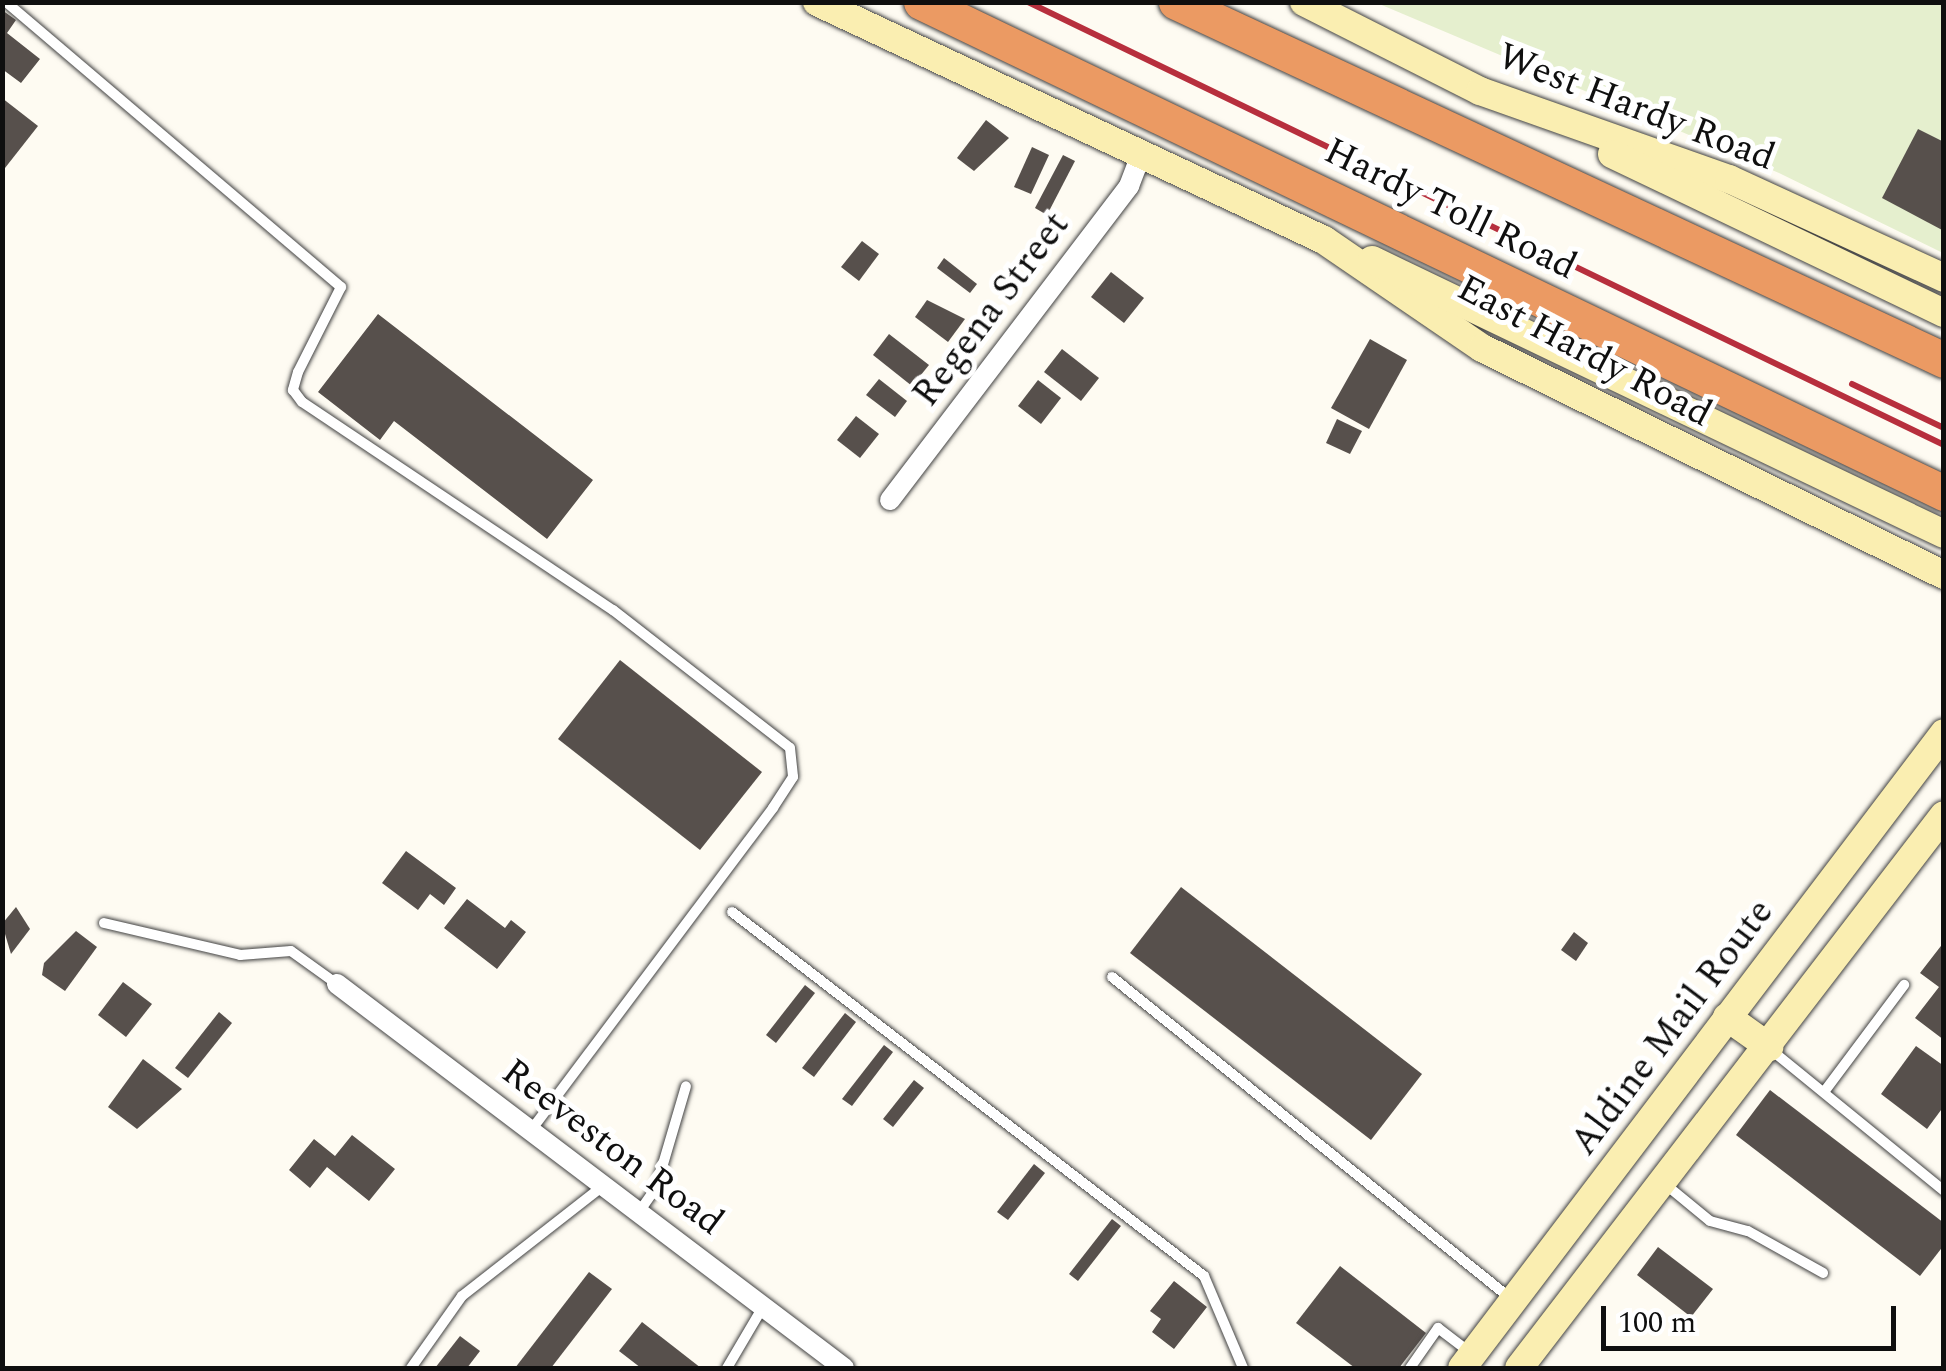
<!DOCTYPE html>
<style>
body{margin:0}
#map{position:relative;width:1946px;height:1371px;overflow:hidden;background:#fefbf2;font-family:Spectral,serif}
div>[style]{position:absolute}
.pitch>*{inset:0;background:#e5efce}
.building>*{inset:0;background:#57504c}
.roads{filter:drop-shadow(0 0 2px #424242) drop-shadow(0 0 2px #424242)}
.service>*{height:10px;margin:-5px;padding:0 5px;transform-origin:5px;border-radius:5px;background:#fff}
.minor>*{height:20px;margin:-10px;padding:0 10px;transform-origin:10px;border-radius:10px;background:#fff}
.secondary>*{height:28px;margin:-14px;padding:0 14px;transform-origin:14px;border-radius:14px;background:#faeeb1}
.motorway>*{height:35px;margin:-17.5px;padding:0 17.5px;transform-origin:17.5px;border-radius:17.5px;background:#eb9a63}
.rail>*{height:6px;margin:-3px;padding:0 3px;transform-origin:3px;border-radius:3px;background:#b72f3d}
span{translate:-50% -50%;white-space:nowrap;text-align:center;line-height:1.15;-webkit-text-stroke:10px #fff;paint-order:stroke}
.street-label{font-size:38px;color:#0f0f0f}
.frame{position:absolute;inset:0;border:5px solid #0f0f0f;pointer-events:none}
.scale{position:absolute;left:1601px;top:1306px;width:295px;height:45px;box-sizing:border-box;border:5px solid #0f0f0f;border-top:0;padding-left:12px;font-size:30px;line-height:35px;white-space:nowrap;color:#0f0f0f;-webkit-text-stroke:8px #fff;paint-order:stroke}
</style>
<div id="map">
<div class="pitch">
<i style="clip-path:polygon(1377px 3px,1943px 3px,1943px 253px,1779px 173px)"></i>
</div>
<div class="building">
<i style="clip-path:polygon(2px 10px,16px 20px,7px 33px,40px 59px,21px 83px,2px 69px)"></i>
<i style="clip-path:polygon(2px 98px,38px 126px,5px 168px,2px 167px)"></i>
<i style="clip-path:polygon(986px 120px,1009px 138px,974px 171px,957px 158px)"></i>
<i style="clip-path:polygon(1918px 129px,1944px 142px,1944px 231px,1882px 198px)"></i>
<i style="clip-path:polygon(1032px 147px,1049px 155px,1031px 194px,1014px 187px)"></i>
<i style="clip-path:polygon(1063px 155px,1075px 161px,1047px 215px,1035px 208px)"></i>
<i style="clip-path:polygon(862px 241px,879px 254px,859px 281px,841px 267px)"></i>
<i style="clip-path:polygon(944px 258px,977px 284px,970px 293px,937px 268px)"></i>
<i style="clip-path:polygon(1111px 272px,1144px 298px,1124px 323px,1091px 297px)"></i>
<i style="clip-path:polygon(927px 300px,965px 319px,948px 342px,915px 317px)"></i>
<i style="clip-path:polygon(378px 314px,593px 480px,547px 539px,394px 421px,380px 440px,318px 392px)"></i>
<i style="clip-path:polygon(889px 334px,929px 365px,912px 386px,873px 355px)"></i>
<i style="clip-path:polygon(1370px 339px,1407px 360px,1369px 429px,1331px 408px)"></i>
<i style="clip-path:polygon(1062px 349px,1099px 378px,1081px 401px,1044px 372px)"></i>
<i style="clip-path:polygon(879px 379px,907px 401px,895px 417px,866px 395px)"></i>
<i style="clip-path:polygon(1038px 380px,1061px 398px,1041px 424px,1018px 406px)"></i>
<i style="clip-path:polygon(856px 416px,879px 434px,860px 458px,837px 440px)"></i>
<i style="clip-path:polygon(1337px 419px,1362px 431px,1350px 454px,1326px 443px)"></i>
<i style="clip-path:polygon(620px 660px,762px 772px,700px 850px,558px 739px)"></i>
<i style="clip-path:polygon(406px 851px,456px 888px,444px 905px,430px 894px,418px 910px,382px 883px)"></i>
<i style="clip-path:polygon(1181px 887px,1422px 1074px,1371px 1140px,1130px 953px)"></i>
<i style="clip-path:polygon(467px 899px,505px 928px,511px 920px,526px 932px,497px 969px,444px 928px)"></i>
<i style="clip-path:polygon(16px 907px,30px 929px,11px 954px,2px 924px)"></i>
<i style="clip-path:polygon(76px 931px,97px 947px,65px 991px,42px 975px,44px 963px)"></i>
<i style="clip-path:polygon(1574px 932px,1588px 943px,1576px 961px,1561px 950px)"></i>
<i style="clip-path:polygon(1944px 942px,1944px 1040px,1915px 1018px,1939px 987px,1920px 973px)"></i>
<i style="clip-path:polygon(123px 982px,152px 1004px,126px 1037px,98px 1015px)"></i>
<i style="clip-path:polygon(805px 985px,815px 993px,776px 1043px,766px 1035px)"></i>
<i style="clip-path:polygon(219px 1012px,232px 1023px,188px 1078px,175px 1068px)"></i>
<i style="clip-path:polygon(845px 1013px,856px 1022px,814px 1077px,802px 1068px)"></i>
<i style="clip-path:polygon(884px 1045px,893px 1052px,852px 1106px,842px 1099px)"></i>
<i style="clip-path:polygon(1916px 1046px,1944px 1066px,1944px 1106px,1927px 1129px,1881px 1094px)"></i>
<i style="clip-path:polygon(143px 1059px,182px 1089px,137px 1129px,108px 1107px)"></i>
<i style="clip-path:polygon(914px 1080px,924px 1088px,893px 1127px,883px 1119px)"></i>
<i style="clip-path:polygon(1770px 1090px,1944px 1223px,1944px 1245px,1920px 1276px,1736px 1135px)"></i>
<i style="clip-path:polygon(352px 1135px,395px 1169px,369px 1201px,327px 1167px,310px 1188px,289px 1170px,314px 1139px,335px 1156px)"></i>
<i style="clip-path:polygon(1034px 1164px,1045px 1173px,1008px 1220px,997px 1212px)"></i>
<i style="clip-path:polygon(1112px 1219px,1121px 1226px,1078px 1281px,1069px 1274px)"></i>
<i style="clip-path:polygon(1658px 1247px,1713px 1289px,1691px 1317px,1637px 1275px)"></i>
<i style="clip-path:polygon(1340px 1266px,1426px 1333px,1399px 1368px,1355px 1368px,1296px 1323px)"></i>
<i style="clip-path:polygon(589px 1272px,612px 1289px,551px 1368px,515px 1368px)"></i>
<i style="clip-path:polygon(1174px 1281px,1207px 1307px,1174px 1349px,1152px 1332px,1161px 1319px,1150px 1311px)"></i>
<i style="clip-path:polygon(642px 1322px,701px 1368px,641px 1368px,619px 1351px)"></i>
<i style="clip-path:polygon(460px 1336px,480px 1351px,467px 1368px,435px 1368px)"></i>
</div>
<div class="roads">
<div class="service">
<i style="left:6px;top:2px;width:440px;rotate:40.4deg"></i>
<i style="left:341px;top:287px;width:95px;rotate:116.8deg"></i>
<i style="left:298px;top:372px;width:19px;rotate:106deg"></i>
<i style="left:293px;top:390px;width:15px;rotate:53deg"></i>
<i style="left:302px;top:402px;width:374px;rotate:33.8deg"></i>
<i style="left:613px;top:610px;width:224px;rotate:37.9deg"></i>
<i style="left:790px;top:748px;width:29px;rotate:84deg"></i>
<i style="left:793px;top:777px;width:37px;rotate:123deg"></i>
<i style="left:773px;top:808px;width:403px;rotate:126.9deg"></i>
<i style="left:732px;top:912px;width:596px;rotate:37.64deg"></i>
<i style="left:1204px;top:1276px;width:100px;rotate:67deg"></i>
<i style="left:104px;top:923px;width:140px;rotate:13.2deg"></i>
<i style="left:240px;top:955px;width:51px;rotate:-4.5deg"></i>
<i style="left:291px;top:951px;width:57px;rotate:35.7deg"></i>
<i style="left:1112px;top:977px;width:511px;rotate:38.89deg"></i>
<i style="left:1770px;top:1049px;width:225px;rotate:39.2deg"></i>
<i style="left:1824px;top:1092px;width:134px;rotate:-53.2deg"></i>
<i style="left:1665px;top:1184px;width:58px;rotate:39.4deg"></i>
<i style="left:1710px;top:1221px;width:39px;rotate:15deg"></i>
<i style="left:1748px;top:1231px;width:86px;rotate:29.2deg"></i>
<i style="left:639px;top:1212px;width:29px;rotate:-55deg"></i>
<i style="left:656px;top:1188px;width:106px;rotate:-73.6deg"></i>
<i style="left:411px;top:1368px;width:88px;rotate:-54.7deg"></i>
<i style="left:462px;top:1296px;width:179px;rotate:-38deg"></i>
<i style="left:727px;top:1368px;width:71px;rotate:-59.5deg"></i>
<i style="left:1410px;top:1368px;width:49px;rotate:-55deg"></i>
<i style="left:1438px;top:1328px;width:43px;rotate:37.4deg"></i>
</div>
<div class="minor">
<i style="left:890px;top:500px;width:395px;rotate:-52.7deg"></i>
<i style="left:1129px;top:186px;width:31px;rotate:-69deg"></i>
<i style="left:337px;top:984px;width:636px;rotate:37.14deg"></i>
</div>
<div class="secondary">
<i style="left:817px;top:2px;width:560px;rotate:25.15deg"></i>
<i style="left:1324px;top:240px;width:191px;rotate:34.4deg"></i>
<i style="left:1482px;top:348px;width:515px;rotate:26.17deg"></i>
<i style="left:1304px;top:2px;width:197px;rotate:26.8deg"></i>
<i style="left:1480px;top:91px;width:264px;rotate:19.5deg"></i>
<i style="left:1729px;top:179px;width:237px;rotate:24.7deg"></i>
<i style="left:1612px;top:154px;width:368px;rotate:25.6deg"></i>
<i style="left:1372px;top:260px;width:634px;rotate:25.6deg"></i>
<i style="left:1727px;top:1017px;width:52px;rotate:35.5deg"></i>
<i style="left:1462px;top:1368px;width:797px;rotate:-52.8deg"></i>
<i style="left:1519px;top:1368px;width:697px;rotate:-52.46deg"></i>
</div>
<div class="motorway">
<i style="left:921px;top:2px;width:1135px;rotate:25.64deg"></i>
<i style="left:1176px;top:2px;width:847px;rotate:24.99deg"></i>
</div>
</div>
<div class="rail">
<i style="left:1028px;top:2px;width:1017px;rotate:25.81deg"></i>
<i style="left:1852px;top:384px;width:102px;rotate:25.6deg"></i>
</div>
<div class="street-label">
<span style="left:1636px;top:108px;rotate:21deg">West Hardy Road</span>
<span style="left:1450px;top:210px;rotate:26deg">Hardy Toll Road</span>
<span style="left:992px;top:310px;rotate:-53deg">Regena Street</span>
<span style="left:1584px;top:352px;rotate:28deg">East Hardy Road</span>
<span style="left:1673px;top:1028px;rotate:-53deg">Aldine Mail Route</span>
<span style="left:612px;top:1148px;rotate:37deg">Reeveston Road</span>
</div>
<div class="frame"></div>
<div class="scale">100 m</div>
</div>
